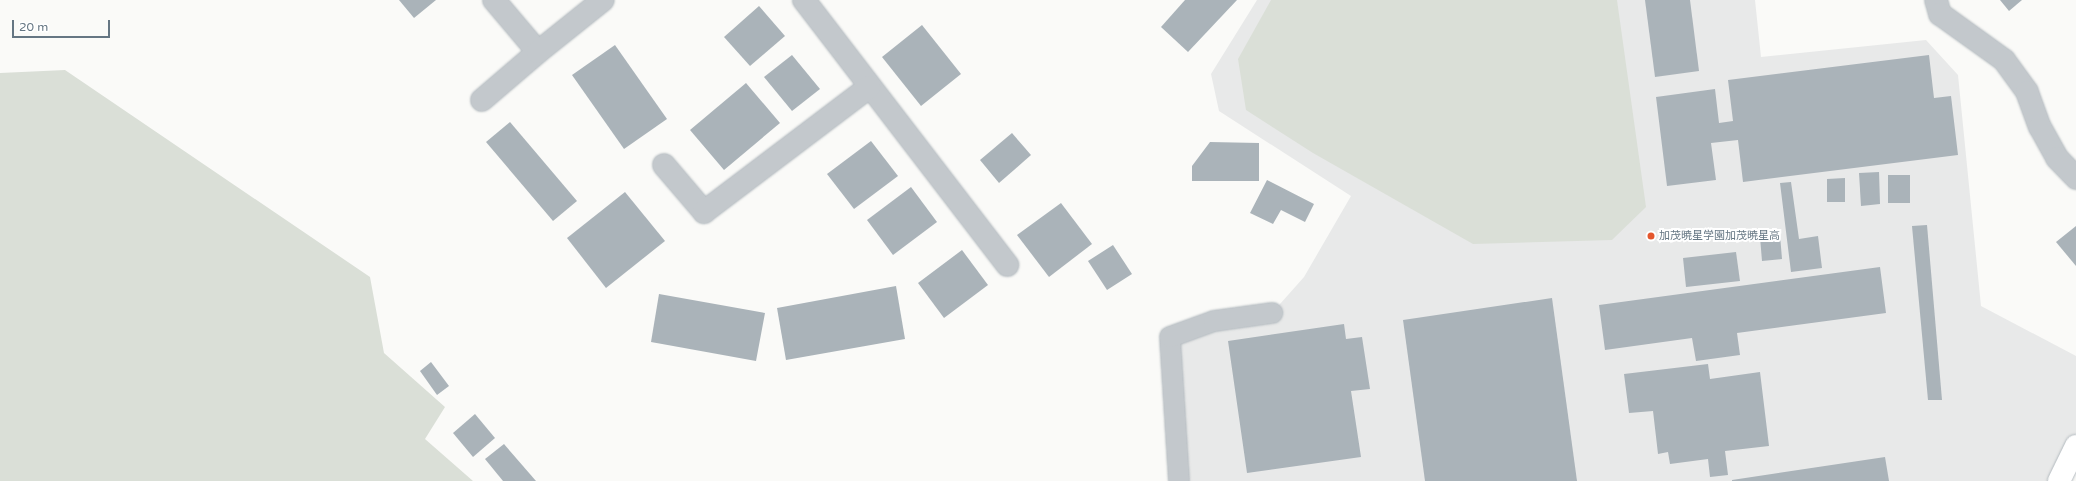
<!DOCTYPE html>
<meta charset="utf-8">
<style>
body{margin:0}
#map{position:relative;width:2076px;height:481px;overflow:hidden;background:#fafaf8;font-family:"Varela Round","Noto Sans JP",sans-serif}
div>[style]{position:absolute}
.built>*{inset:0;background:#e8e9e9}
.green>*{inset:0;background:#dadfd7}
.building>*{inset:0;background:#aab3b9}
.roads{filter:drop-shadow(0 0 1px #b3babf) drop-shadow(0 0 1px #b3babf)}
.lane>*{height:20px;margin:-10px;padding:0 10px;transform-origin:10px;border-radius:10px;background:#c3c8cc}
.street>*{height:22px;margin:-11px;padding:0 11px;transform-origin:11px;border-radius:11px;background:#c3c8cc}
.secondary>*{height:22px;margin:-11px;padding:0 11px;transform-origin:11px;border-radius:11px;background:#fff}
.dots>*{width:11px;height:11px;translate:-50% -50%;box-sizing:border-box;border:2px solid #fff;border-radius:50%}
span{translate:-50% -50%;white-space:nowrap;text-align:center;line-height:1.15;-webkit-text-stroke:4px #fff;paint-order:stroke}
.poi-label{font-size:11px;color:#657683}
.left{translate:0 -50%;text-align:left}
.scale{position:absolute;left:12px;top:20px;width:98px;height:18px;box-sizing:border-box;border:2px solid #657683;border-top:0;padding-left:5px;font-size:12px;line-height:14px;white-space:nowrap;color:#657683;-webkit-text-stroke:3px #fff;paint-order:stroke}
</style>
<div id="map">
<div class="built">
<i style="clip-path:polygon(1257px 0,1755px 0,1761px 57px,1926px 40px,1958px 75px,1981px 306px,2076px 356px,2076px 446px,2059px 481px,1179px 481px,1170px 337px,1272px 313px,1304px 277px,1351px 196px,1219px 111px,1211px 74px)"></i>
</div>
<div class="green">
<i style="clip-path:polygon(1271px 0,1617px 0,1646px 207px,1612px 240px,1473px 244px,1313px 153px,1246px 110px,1238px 59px)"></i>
<i style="clip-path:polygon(65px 70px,370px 277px,384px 353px,445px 407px,425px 439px,473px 481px,0 481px,0 73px)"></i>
</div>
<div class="building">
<i style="clip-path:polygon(399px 0,436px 0,414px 18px)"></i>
<i style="clip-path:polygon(1185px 0,1237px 0,1188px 52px,1161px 27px)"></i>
<i style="clip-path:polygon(1645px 0,1690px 0,1699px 71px,1655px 77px)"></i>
<i style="clip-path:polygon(2000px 0,2022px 0,2009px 11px)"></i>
<i style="clip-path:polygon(759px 6px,785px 36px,750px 66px,724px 37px)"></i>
<i style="clip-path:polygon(922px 25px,961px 74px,921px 106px,882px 57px)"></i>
<i style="clip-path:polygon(615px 45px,667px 119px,624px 149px,572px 75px)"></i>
<i style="clip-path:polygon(792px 55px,820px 89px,792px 111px,764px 77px)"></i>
<i style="clip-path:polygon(1929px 55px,1934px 98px,1951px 96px,1958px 155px,1743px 182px,1738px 140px,1711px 143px,1716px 180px,1667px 186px,1656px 97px,1715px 89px,1719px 123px,1733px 121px,1728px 80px)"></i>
<i style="clip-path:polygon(746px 83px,780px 123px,724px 170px,690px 130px)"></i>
<i style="clip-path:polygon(510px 122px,577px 201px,553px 221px,486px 142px)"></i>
<i style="clip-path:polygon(1012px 133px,1031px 155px,999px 183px,980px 160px)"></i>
<i style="clip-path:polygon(871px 141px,898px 176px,854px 209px,827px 174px)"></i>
<i style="clip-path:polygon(1210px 142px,1259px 143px,1259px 181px,1192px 181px,1192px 166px)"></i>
<i style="clip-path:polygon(1879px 172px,1880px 204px,1861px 206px,1859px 173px)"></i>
<i style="clip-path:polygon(1888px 175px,1910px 175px,1910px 203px,1888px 203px)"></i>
<i style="clip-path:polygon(1845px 178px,1845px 202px,1827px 202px,1827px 179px)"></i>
<i style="clip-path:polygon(1267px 180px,1314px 204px,1305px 222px,1281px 210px,1273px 224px,1250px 213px)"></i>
<i style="clip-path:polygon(1791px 182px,1799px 239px,1818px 236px,1822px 268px,1791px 272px,1780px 183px)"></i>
<i style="clip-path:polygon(911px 187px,937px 222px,893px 255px,867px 220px)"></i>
<i style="clip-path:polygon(625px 192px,665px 241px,606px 288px,567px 238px)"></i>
<i style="clip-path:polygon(1061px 203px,1092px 244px,1049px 277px,1017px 235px)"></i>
<i style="clip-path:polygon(1927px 225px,1942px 400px,1928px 400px,1912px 226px)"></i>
<i style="clip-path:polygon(2076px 226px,2076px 266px,2056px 242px)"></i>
<i style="clip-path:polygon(1780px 235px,1782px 259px,1762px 261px,1760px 237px)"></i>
<i style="clip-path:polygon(1113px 245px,1132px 274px,1107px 290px,1088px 261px)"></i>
<i style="clip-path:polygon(962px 250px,988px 285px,944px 318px,918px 283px)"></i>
<i style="clip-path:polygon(1736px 252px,1740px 281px,1686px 287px,1683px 258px)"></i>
<i style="clip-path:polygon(1880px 267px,1886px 313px,1737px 333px,1740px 355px,1696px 361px,1692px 338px,1605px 350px,1599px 305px)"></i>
<i style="clip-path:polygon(896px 286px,905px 339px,786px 360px,777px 308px)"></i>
<i style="clip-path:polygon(659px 294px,765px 313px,756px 361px,651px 342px)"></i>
<i style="clip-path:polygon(1552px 298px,1577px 481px,1425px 481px,1403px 320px)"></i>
<i style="clip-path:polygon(1344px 324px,1346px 339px,1362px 337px,1370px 389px,1351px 391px,1361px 457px,1247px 473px,1228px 341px)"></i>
<i style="clip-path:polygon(431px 362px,449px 386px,437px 395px,420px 371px)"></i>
<i style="clip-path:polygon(1708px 364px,1710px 379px,1760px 372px,1769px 446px,1725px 451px,1728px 475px,1710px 477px,1708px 459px,1670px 464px,1668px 452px,1658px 454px,1653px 411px,1629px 413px,1624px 374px)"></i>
<i style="clip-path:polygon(475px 414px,495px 438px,473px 457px,453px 433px)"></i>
<i style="clip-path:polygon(504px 444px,536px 481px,503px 481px,485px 459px)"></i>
<i style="clip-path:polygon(1885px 457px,1889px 481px,1732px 481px,1732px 480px)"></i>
</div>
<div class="roads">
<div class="lane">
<i style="left:1179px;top:481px;width:144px;rotate:-93.6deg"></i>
<i style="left:1170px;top:337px;width:47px;rotate:-20deg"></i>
<i style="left:1214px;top:321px;width:59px;rotate:-7.9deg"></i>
</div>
<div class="street">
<i style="left:494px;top:0;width:68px;rotate:49.8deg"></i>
<i style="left:804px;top:0;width:334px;rotate:52.5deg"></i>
<i style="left:1936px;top:0;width:15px;rotate:74deg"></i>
<i style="left:1940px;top:14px;width:79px;rotate:35.7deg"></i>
<i style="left:2004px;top:60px;width:39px;rotate:54deg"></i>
<i style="left:2027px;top:92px;width:37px;rotate:70deg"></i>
<i style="left:2040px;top:127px;width:35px;rotate:61deg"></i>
<i style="left:2057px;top:158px;width:28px;rotate:46deg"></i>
<i style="left:482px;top:100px;width:74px;rotate:-40.6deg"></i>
<i style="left:538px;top:52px;width:83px;rotate:-38.7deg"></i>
<i style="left:664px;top:165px;width:62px;rotate:49.6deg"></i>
<i style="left:704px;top:212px;width:207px;rotate:-37.1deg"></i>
</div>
<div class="secondary">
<i style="left:2059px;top:481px;width:39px;rotate:-64deg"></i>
</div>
</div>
<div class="dots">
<i style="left:1651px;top:236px;background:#e4572e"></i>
</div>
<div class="poi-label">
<span class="left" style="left:1659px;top:236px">加茂暁星学園加茂暁星高</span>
</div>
<div class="scale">20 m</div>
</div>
